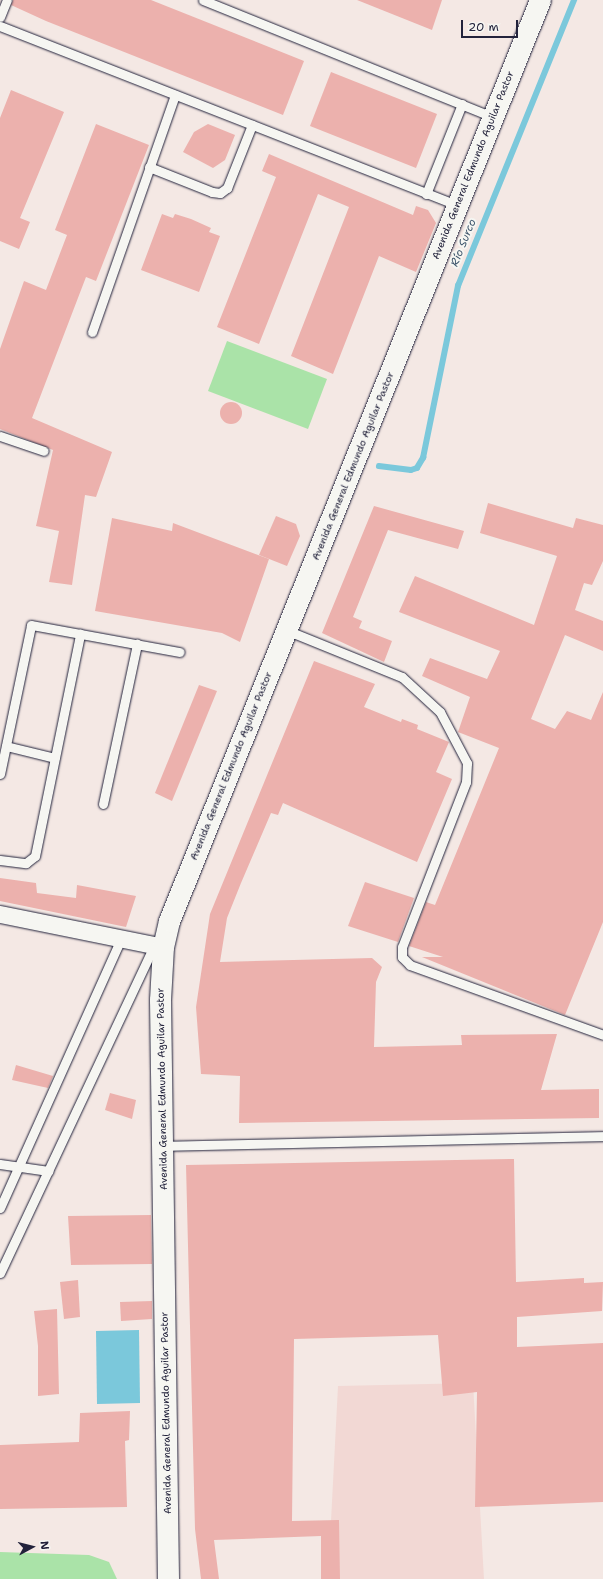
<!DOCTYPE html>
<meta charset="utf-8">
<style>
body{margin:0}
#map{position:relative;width:603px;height:1579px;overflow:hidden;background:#f4e8e4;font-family:"Shantell Sans",sans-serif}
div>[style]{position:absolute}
.built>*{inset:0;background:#f2d8d4}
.green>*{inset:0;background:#aae3a8}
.water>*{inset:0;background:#7bc8db}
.stream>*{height:5.5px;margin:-2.75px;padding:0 2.75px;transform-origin:2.75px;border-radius:2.75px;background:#7bc8db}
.building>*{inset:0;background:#ecb1ad}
.round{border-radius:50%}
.roads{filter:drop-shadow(0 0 1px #22223b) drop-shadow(0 0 1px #22223b)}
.service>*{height:9px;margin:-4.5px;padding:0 4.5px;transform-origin:4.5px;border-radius:4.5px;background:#f6f6f2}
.minor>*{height:17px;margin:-8.5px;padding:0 8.5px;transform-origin:8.5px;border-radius:8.5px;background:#f6f6f2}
.tertiary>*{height:21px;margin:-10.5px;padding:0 10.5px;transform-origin:10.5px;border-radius:10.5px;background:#f6f6f2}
span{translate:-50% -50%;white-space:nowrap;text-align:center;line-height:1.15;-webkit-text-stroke:4px #f6f6f2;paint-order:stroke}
.street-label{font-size:10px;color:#22223b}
.water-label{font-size:11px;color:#3d546b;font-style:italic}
.north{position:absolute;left:12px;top:1527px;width:40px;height:40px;-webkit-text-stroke:3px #f6f6f2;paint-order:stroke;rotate:83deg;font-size:11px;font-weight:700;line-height:16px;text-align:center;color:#22223b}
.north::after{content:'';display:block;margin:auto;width:14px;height:18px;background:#22223b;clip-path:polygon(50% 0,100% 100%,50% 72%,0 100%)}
.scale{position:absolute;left:461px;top:20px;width:57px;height:18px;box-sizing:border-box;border:2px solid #22223b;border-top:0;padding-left:5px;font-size:12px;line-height:14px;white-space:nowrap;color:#22223b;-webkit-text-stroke:3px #f6f6f2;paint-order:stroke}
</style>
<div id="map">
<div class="built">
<i style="clip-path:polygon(473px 1383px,484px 1579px,328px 1579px,338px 1386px)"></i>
</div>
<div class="green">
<i style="clip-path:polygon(227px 341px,327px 379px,308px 429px,208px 391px)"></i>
<i style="clip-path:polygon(0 1552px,89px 1555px,109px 1562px,117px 1579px,0 1579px)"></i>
</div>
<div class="water">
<i style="clip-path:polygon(139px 1330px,140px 1403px,97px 1404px,96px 1331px)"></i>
</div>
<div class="stream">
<i style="left:379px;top:466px;width:32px;rotate:7deg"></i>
<i style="left:411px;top:470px;width:6px;rotate:-18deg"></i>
<i style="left:417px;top:468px;width:12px;rotate:-59deg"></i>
<i style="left:423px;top:458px;width:176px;rotate:-78.5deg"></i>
<i style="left:458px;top:286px;width:309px;rotate:-67.9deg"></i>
</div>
<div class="building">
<i style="clip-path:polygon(13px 0,151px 0,304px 61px,283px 115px,46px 21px,11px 5px)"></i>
<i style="clip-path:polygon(357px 0,442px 0,432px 30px)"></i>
<i style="clip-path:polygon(331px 72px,437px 114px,416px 168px,310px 126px)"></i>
<i style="clip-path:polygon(11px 90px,64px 112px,20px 218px,30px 222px,19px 249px,0 241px,0 118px)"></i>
<i style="clip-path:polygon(96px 124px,149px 145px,96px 281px,86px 277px,32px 418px,112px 452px,96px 497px,85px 495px,72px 585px,49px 582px,59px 531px,36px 526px,53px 450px,0 429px,0 349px,24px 281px,46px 290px,67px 235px,55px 230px)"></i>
<i style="clip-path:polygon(208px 124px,235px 135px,225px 160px,213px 168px,183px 152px,194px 132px)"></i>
<i style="clip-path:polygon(269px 154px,413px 215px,416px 206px,428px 210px,436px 223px,416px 272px,379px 256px,333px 374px,291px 356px,349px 207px,318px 194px,259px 344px,217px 327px,276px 177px,262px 171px)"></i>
<i style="clip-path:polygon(162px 214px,173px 218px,175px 214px,191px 219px,211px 228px,209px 232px,220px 236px,199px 292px,141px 270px)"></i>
<i class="round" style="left:220px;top:402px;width:22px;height:22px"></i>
<i style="clip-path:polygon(488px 503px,573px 528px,576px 518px,603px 525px,603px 561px,592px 585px,584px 583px,575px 610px,603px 621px,603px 651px,565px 635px,531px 719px,555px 729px,567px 711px,591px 720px,603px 692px,603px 922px,565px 1015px,422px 957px,443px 957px,409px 946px,426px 902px,435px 905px,499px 748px,458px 732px,470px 697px,422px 676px,430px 658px,487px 679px,500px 651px,399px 612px,415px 576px,534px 625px,557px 556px,480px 533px)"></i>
<i style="clip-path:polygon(374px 506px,464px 531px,458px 549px,388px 530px,353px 617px,362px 621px,359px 628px,392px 641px,384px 662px,322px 633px)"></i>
<i style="clip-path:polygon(276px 516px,296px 524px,300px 536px,287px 566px,259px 555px)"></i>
<i style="clip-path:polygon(112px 518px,172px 531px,173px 523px,269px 559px,240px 642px,222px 633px,95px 611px)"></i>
<i style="clip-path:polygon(314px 661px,375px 684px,364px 707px,401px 722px,402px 719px,418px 725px,417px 729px,449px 742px,436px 772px,452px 779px,417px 862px,283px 803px,278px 815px,271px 813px,241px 883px,227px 918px,220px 962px,372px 958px,382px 967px,376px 982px,374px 1047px,462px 1045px,461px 1035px,557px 1034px,541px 1090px,599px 1089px,599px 1118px,239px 1123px,240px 1076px,201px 1074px,196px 1007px,210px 914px)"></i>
<i style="clip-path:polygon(199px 685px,217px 691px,172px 801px,155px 793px)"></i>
<i style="clip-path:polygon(0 878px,36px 883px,37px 893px,76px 898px,77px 885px,136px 896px,126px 927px,0 901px)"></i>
<i style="clip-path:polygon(365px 882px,414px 898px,398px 942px,348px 926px)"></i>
<i style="clip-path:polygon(16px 1065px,53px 1076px,48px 1088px,12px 1080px)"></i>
<i style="clip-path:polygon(110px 1093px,136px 1100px,132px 1119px,105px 1110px)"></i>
<i style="clip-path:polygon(514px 1159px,516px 1282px,584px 1278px,584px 1283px,603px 1282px,602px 1311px,517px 1317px,517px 1347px,603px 1343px,603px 1502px,475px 1507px,477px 1392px,443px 1396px,438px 1335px,294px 1339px,292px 1521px,339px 1520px,340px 1579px,321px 1579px,321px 1536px,214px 1540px,219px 1579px,201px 1579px,195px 1529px,186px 1165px)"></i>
<i style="clip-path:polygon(151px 1215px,152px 1264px,71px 1265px,68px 1216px)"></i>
<i style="clip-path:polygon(78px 1280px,80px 1317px,64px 1319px,60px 1282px)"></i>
<i style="clip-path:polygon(152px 1301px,152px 1319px,121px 1321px,120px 1302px)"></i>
<i style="clip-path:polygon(57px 1309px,59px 1394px,38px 1396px,38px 1346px,34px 1311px)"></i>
<i style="clip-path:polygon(130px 1411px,129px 1440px,125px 1441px,127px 1507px,0 1509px,0 1445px,79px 1442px,80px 1413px)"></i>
</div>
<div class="roads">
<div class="service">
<i style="left:203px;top:0;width:313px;rotate:22deg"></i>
<i style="left:0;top:17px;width:18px;rotate:-68deg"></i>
<i style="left:0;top:26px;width:491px;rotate:21.4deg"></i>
<i style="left:149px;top:167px;width:68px;rotate:21.6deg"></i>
<i style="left:212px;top:192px;width:8px;rotate:7deg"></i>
<i style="left:220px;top:193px;width:9px;rotate:-36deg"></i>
<i style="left:227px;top:188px;width:68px;rotate:-68.4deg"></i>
<i style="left:426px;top:194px;width:97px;rotate:-68.2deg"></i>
<i style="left:92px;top:332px;width:251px;rotate:-70.7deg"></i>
<i style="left:0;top:436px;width:46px;rotate:18.8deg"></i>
<i style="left:286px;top:630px;width:125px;rotate:22.1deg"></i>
<i style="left:402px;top:677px;width:52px;rotate:42.6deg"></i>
<i style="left:440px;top:712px;width:58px;rotate:62.1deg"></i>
<i style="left:467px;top:763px;width:19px;rotate:93deg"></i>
<i style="left:466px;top:782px;width:177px;rotate:111.2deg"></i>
<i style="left:402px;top:947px;width:10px;rotate:90deg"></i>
<i style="left:402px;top:957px;width:11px;rotate:45deg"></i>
<i style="left:410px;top:965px;width:205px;rotate:19.9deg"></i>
<i style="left:6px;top:746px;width:50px;rotate:13.8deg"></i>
<i style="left:0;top:774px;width:152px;rotate:-78.2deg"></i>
<i style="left:31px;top:625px;width:151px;rotate:10.3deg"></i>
<i style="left:103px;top:804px;width:164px;rotate:-78deg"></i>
<i style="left:0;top:860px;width:26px;rotate:7deg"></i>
<i style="left:26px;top:863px;width:11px;rotate:-38deg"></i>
<i style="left:35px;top:856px;width:227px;rotate:-78.5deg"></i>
<i style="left:162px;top:1146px;width:441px;rotate:-1.3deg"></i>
<i style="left:0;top:1164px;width:49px;rotate:8.3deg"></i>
<i style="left:0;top:1208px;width:295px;rotate:-65.8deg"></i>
<i style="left:0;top:1273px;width:362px;rotate:-64.8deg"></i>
</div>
<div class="minor">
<i style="left:0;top:914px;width:166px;rotate:11.4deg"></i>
</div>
<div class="tertiary">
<i style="left:168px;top:1579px;width:579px;rotate:-90.79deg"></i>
<i style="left:160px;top:1000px;width:53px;rotate:-86.8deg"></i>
<i style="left:163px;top:947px;width:27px;rotate:-77deg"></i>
<i style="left:169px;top:921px;width:993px;rotate:-68.06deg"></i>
</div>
</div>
<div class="street-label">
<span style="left:473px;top:165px;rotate:-68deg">Avenida General Edmundo Aguilar Pastor</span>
<span style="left:353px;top:466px;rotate:-68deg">Avenida General Edmundo Aguilar Pastor</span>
<span style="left:231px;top:766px;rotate:-68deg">Avenida General Edmundo Aguilar Pastor</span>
<span style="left:162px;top:1089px;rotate:-91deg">Avenida General Edmundo Aguilar Pastor</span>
<span style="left:166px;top:1413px;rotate:-91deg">Avenida General Edmundo Aguilar Pastor</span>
</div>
<div class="water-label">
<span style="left:464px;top:243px;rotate:-68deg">Río Surco</span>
</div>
<div class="north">N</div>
<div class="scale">20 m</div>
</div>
